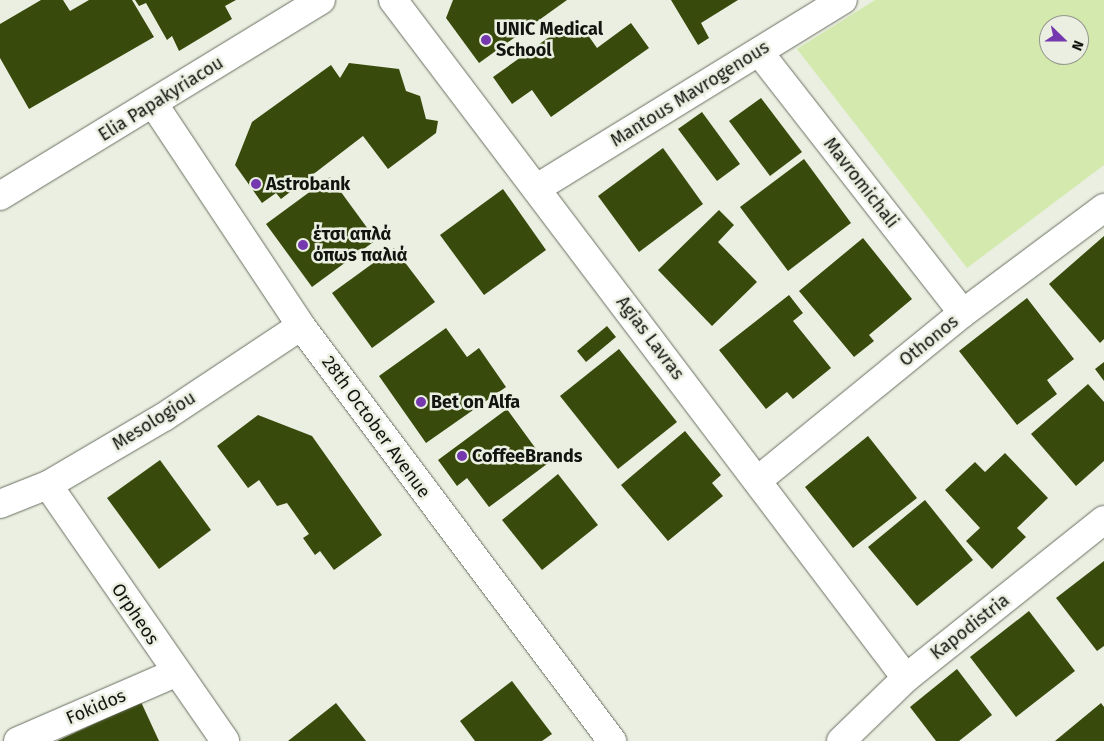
<!DOCTYPE html>
<meta charset="utf-8">
<style>
body{margin:0}
#map{position:relative;width:1104px;height:741px;overflow:hidden;background:#eaefe1;font-family:"Fira Sans",sans-serif}
div>[style]{position:absolute}
.green>*{inset:0;background:#d3e9ae}
.building>*{inset:0;background:#394b0c}
.roads{filter:drop-shadow(0 0 1px #6a6f62) drop-shadow(0 0 1px #6a6f62)}
.minor>*{height:28px;margin:-14px;padding:0 14px;transform-origin:14px;border-radius:14px;background:#fff}
.major>*{height:28px;margin:-14px;padding:0 14px;transform-origin:14px;border-radius:14px;background:#fff}
.dots>*{width:14px;height:14px;translate:-50% -50%;box-sizing:border-box;border:2px solid #eaefe1;border-radius:50%}
span{translate:-50% -50%;white-space:nowrap;text-align:center;line-height:1.15;-webkit-text-stroke:5px #eaefe1;paint-order:stroke}
.poi-label{font-size:18px;color:#12140f;font-weight:700}
.left{translate:0 -50%;text-align:left}
.street-label{font-size:18px;color:#12140f}
.north{position:absolute;left:1039px;top:15px;width:50px;height:50px;box-sizing:border-box;background:#eaefe1;border:1px solid #94978d;border-radius:50%;rotate:112deg;font-size:14px;font-weight:700;line-height:20px;text-align:center;color:#12140f}
.north::after{content:'';display:block;margin:auto;width:18px;height:22px;background:#7538ae;clip-path:polygon(50% 0,100% 100%,50% 72%,0 100%)}
</style>
<div id="map">
<div class="green">
<i style="clip-path:polygon(evenodd,875px 0,1104px 0,1104px 165px,967px 268px,797px 49px,875px 0,1049px 25px,1079px 25px,1079px 55px,1049px 55px,1049px 25px)"></i>
</div>
<div class="building">
<i style="clip-path:polygon(41px 0,63px 0,70px 11px,89px 0,132px 0,154px 37px,29px 109px,0 58px,0 24px)"></i>
<i style="clip-path:polygon(135px 0,236px 0,225px 6px,232px 19px,179px 51px,172px 36px,167px 40px,146px 3px,139px 6px)"></i>
<i style="clip-path:polygon(453px 0,567px 0,479px 63px,446px 18px)"></i>
<i style="clip-path:polygon(671px 0,738px 0,701px 23px,709px 38px,698px 45px)"></i>
<i style="clip-path:polygon(576px 18px,597px 48px,631px 23px,649px 48px,551px 117px,532px 90px,512px 104px,493px 77px)"></i>
<i style="clip-path:polygon(349px 63px,399px 69px,406px 91px,420px 96px,426px 119px,438px 121px,436px 133px,388px 169px,363px 136px,281px 199px,276px 193px,262px 203px,235px 165px,252px 122px,331px 65px,340px 78px)"></i>
<i style="clip-path:polygon(761px 98px,802px 152px,770px 176px,729px 121px)"></i>
<i style="clip-path:polygon(702px 112px,740px 164px,717px 181px,678px 129px)"></i>
<i style="clip-path:polygon(663px 148px,703px 204px,639px 252px,598px 196px)"></i>
<i style="clip-path:polygon(804px 159px,851px 223px,788px 271px,740px 207px)"></i>
<i style="clip-path:polygon(330px 177px,376px 240px,312px 287px,266px 224px)"></i>
<i style="clip-path:polygon(503px 189px,546px 250px,484px 295px,440px 235px)"></i>
<i style="clip-path:polygon(719px 210px,734px 225px,718px 242px,757px 282px,712px 326px,658px 270px)"></i>
<i style="clip-path:polygon(1104px 236px,1104px 339px,1100px 343px,1049px 284px)"></i>
<i style="clip-path:polygon(863px 238px,912px 299px,869px 335px,874px 341px,854px 357px,799px 291px)"></i>
<i style="clip-path:polygon(394px 248px,435px 302px,372px 348px,332px 293px)"></i>
<i style="clip-path:polygon(789px 295px,803px 313px,793px 321px,831px 368px,793px 399px,787px 392px,766px 409px,719px 350px)"></i>
<i style="clip-path:polygon(1027px 298px,1074px 359px,1047px 380px,1057px 394px,1017px 425px,959px 351px)"></i>
<i style="clip-path:polygon(607px 326px,616px 337px,586px 362px,577px 351px)"></i>
<i style="clip-path:polygon(446px 328px,467px 357px,479px 348px,506px 387px,426px 443px,379px 376px)"></i>
<i style="clip-path:polygon(619px 349px,677px 422px,618px 469px,560px 396px)"></i>
<i style="clip-path:polygon(1104px 362px,1104px 381px,1095px 369px)"></i>
<i style="clip-path:polygon(1088px 384px,1104px 402px,1104px 461px,1076px 486px,1031px 434px)"></i>
<i style="clip-path:polygon(507px 409px,547px 464px,489px 507px,467px 478px,457px 486px,438px 460px)"></i>
<i style="clip-path:polygon(258px 415px,312px 436px,382px 535px,334px 570px,320px 551px,315px 555px,303px 538px,309px 534px,287px 503px,277px 506px,259px 480px,248px 488px,217px 446px)"></i>
<i style="clip-path:polygon(685px 431px,721px 475px,712px 483px,723px 496px,668px 541px,621px 485px)"></i>
<i style="clip-path:polygon(868px 436px,917px 498px,853px 548px,805px 487px)"></i>
<i style="clip-path:polygon(1005px 453px,1048px 498px,1017px 528px,1026px 537px,992px 569px,966px 541px,980px 528px,945px 490px,975px 462px,985px 472px)"></i>
<i style="clip-path:polygon(160px 460px,211px 530px,159px 569px,107px 498px)"></i>
<i style="clip-path:polygon(558px 474px,598px 525px,542px 570px,502px 520px)"></i>
<i style="clip-path:polygon(925px 500px,973px 560px,917px 606px,868px 547px)"></i>
<i style="clip-path:polygon(1104px 561px,1104px 646px,1097px 651px,1056px 598px)"></i>
<i style="clip-path:polygon(1029px 611px,1075px 671px,1016px 717px,970px 657px)"></i>
<i style="clip-path:polygon(957px 669px,992px 715px,959px 741px,936px 741px,910px 707px)"></i>
<i style="clip-path:polygon(512px 681px,552px 734px,542px 741px,475px 741px,460px 721px)"></i>
<i style="clip-path:polygon(141px 702px,159px 741px,57px 741px)"></i>
<i style="clip-path:polygon(336px 703px,366px 741px,288px 741px)"></i>
<i style="clip-path:polygon(1101px 703px,1104px 707px,1104px 741px,1055px 741px)"></i>
</div>
<div class="roads">
<div class="minor">
<i style="left:393px;top:0;width:850px;rotate:52.89deg"></i>
<i style="left:759px;top:52px;width:331px;rotate:52deg"></i>
<i style="left:537px;top:188px;width:359px;rotate:-31.6deg"></i>
<i style="left:758px;top:480px;width:264px;rotate:-39.2deg"></i>
<i style="left:963px;top:313px;width:176px;rotate:-36.7deg"></i>
<i style="left:48px;top:485px;width:311px;rotate:55.3deg"></i>
<i style="left:0;top:504px;width:52px;rotate:-21.6deg"></i>
<i style="left:48px;top:485px;width:134px;rotate:-30.4deg"></i>
<i style="left:164px;top:417px;width:164px;rotate:-33.6deg"></i>
<i style="left:18px;top:741px;width:171px;rotate:-23.4deg"></i>
<i style="left:841px;top:741px;width:91px;rotate:-44.1deg"></i>
<i style="left:906px;top:678px;width:253px;rotate:-38.6deg"></i>
</div>
<div class="major">
<i style="left:153px;top:103px;width:268px;rotate:56.4deg"></i>
<i style="left:301px;top:326px;width:519px;rotate:53.15deg"></i>
<i style="left:0;top:196px;width:376px;rotate:-31.4deg"></i>
</div>
</div>
<div class="dots">
<i style="left:486px;top:40px;background:#7538ae"></i>
<i style="left:256px;top:184px;background:#7538ae"></i>
<i style="left:303px;top:245px;background:#7538ae"></i>
<i style="left:421px;top:402px;background:#7538ae"></i>
<i style="left:462px;top:456px;background:#7538ae"></i>
</div>
<div class="poi-label">
<span class="left" style="left:496px;top:40px">UNIC Medical<br>School</span>
<span class="left" style="left:266px;top:184px">Astrobank</span>
<span class="left" style="left:313px;top:245px">έτσι απλά<br>όπωs παλιά</span>
<span class="left" style="left:431px;top:402px">Bet on Alfa</span>
<span class="left" style="left:472px;top:456px">CoffeeBrands</span>
</div>
<div class="street-label">
<span style="left:690px;top:94px;rotate:-32deg">Mantous Mavrogenous</span>
<span style="left:161px;top:99px;rotate:-32deg">Elia Papakyriacou</span>
<span style="left:861px;top:183px;rotate:52deg">Mavromichali</span>
<span style="left:650px;top:338px;rotate:53deg">Agias Lavras</span>
<span style="left:929px;top:341px;rotate:-39deg">Othonos</span>
<span style="left:154px;top:421px;rotate:-32deg">Mesologiou</span>
<span style="left:376px;top:427px;rotate:54deg">28th October Avenue</span>
<span style="left:135px;top:614px;rotate:56deg">Orpheos</span>
<span style="left:970px;top:627px;rotate:-38deg">Kapodistria</span>
<span style="left:96px;top:707px;rotate:-23deg">Fokidos</span>
</div>
<div class="north">N</div>
</div>
